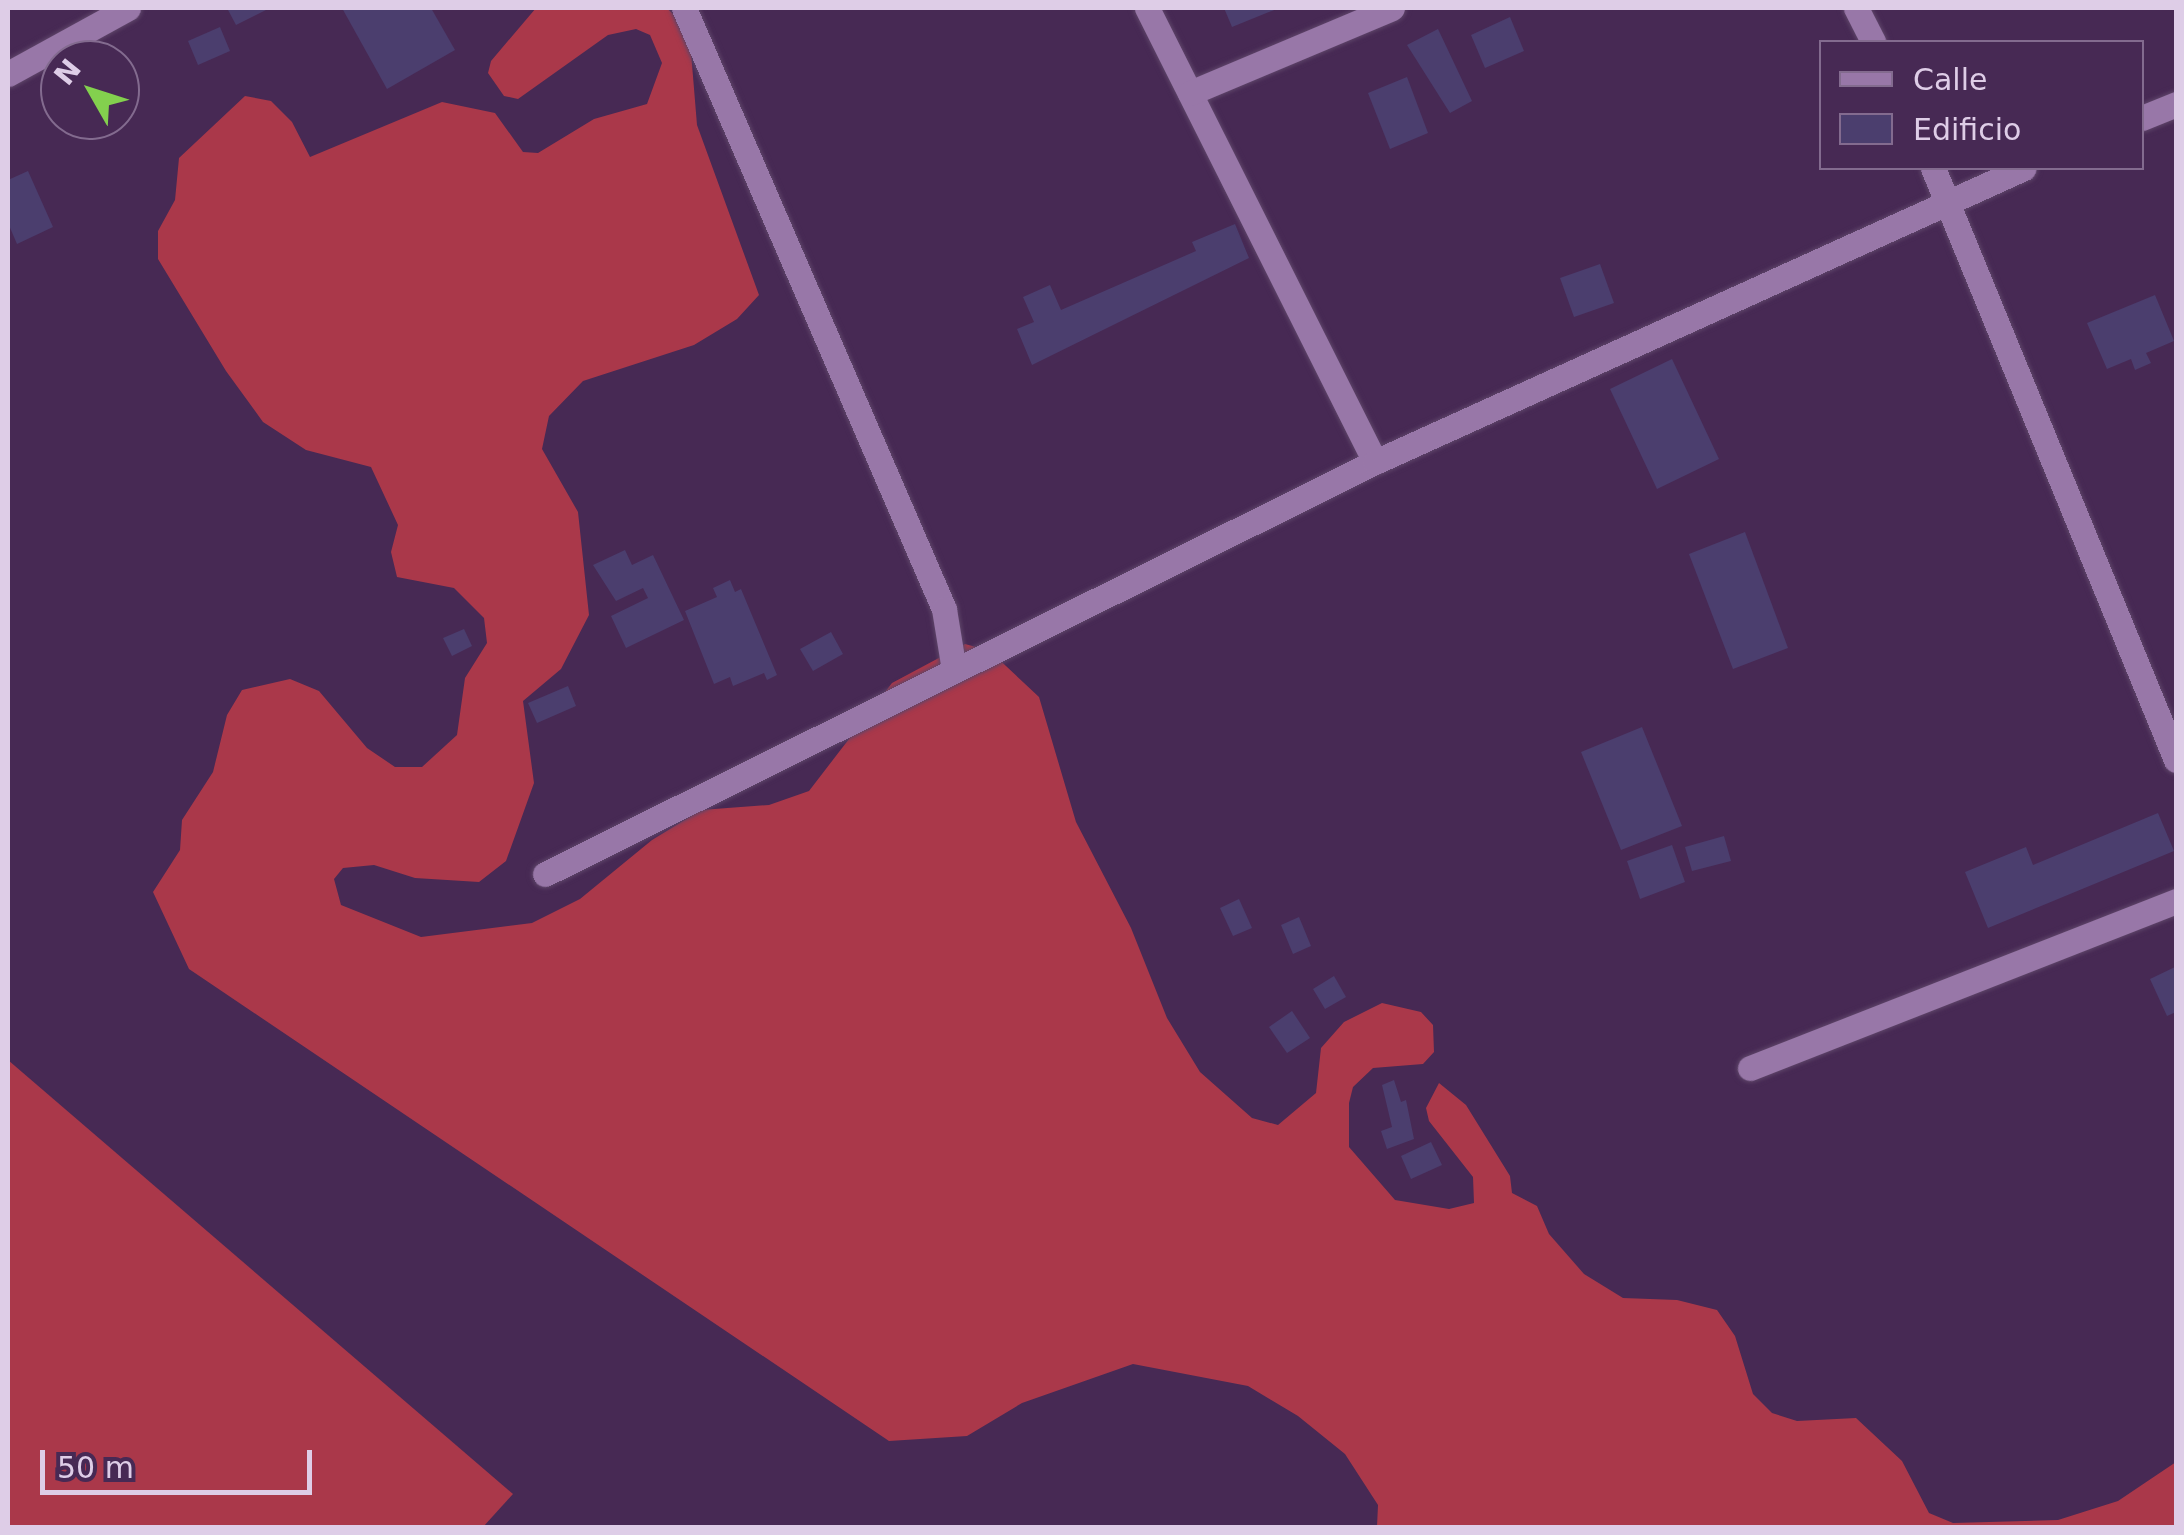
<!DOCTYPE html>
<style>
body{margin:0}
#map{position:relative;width:2184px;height:1535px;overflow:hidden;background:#472954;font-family:"DejaVu Sans",sans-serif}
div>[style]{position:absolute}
.forest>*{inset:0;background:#aa384a}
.building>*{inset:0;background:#4b3e6e}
.roads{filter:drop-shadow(0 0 2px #5e4569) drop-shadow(0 0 2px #5e4569)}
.minor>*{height:25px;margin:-12.5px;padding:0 12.5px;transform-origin:12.5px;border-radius:12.5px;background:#9877a8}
span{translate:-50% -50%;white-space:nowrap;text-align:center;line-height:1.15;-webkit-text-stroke:8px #472954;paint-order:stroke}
.frame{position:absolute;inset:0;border:10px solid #decde7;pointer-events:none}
.legend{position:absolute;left:1819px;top:40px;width:325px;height:130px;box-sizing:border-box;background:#472954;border:2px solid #836b8f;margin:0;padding:12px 18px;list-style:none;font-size:30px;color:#decde7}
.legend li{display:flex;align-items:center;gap:20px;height:50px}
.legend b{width:50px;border:2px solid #836b8f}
.north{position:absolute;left:40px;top:40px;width:100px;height:100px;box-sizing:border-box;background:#472954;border:2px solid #836b8f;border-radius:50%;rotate:309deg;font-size:28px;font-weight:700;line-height:40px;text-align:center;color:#decde7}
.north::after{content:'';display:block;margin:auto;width:35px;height:45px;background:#83d04e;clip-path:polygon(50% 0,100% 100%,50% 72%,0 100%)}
.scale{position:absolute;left:40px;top:1450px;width:272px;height:45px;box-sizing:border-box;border:5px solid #decde7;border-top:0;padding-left:12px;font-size:30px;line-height:35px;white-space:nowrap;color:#decde7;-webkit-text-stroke:8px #472954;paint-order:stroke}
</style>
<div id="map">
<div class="forest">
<i style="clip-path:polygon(536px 8px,667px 8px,673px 14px,691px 52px,697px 125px,759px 295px,737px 319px,694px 345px,583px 381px,549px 416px,542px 449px,578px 512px,589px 615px,561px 669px,523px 701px,534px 783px,506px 861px,479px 882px,415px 878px,374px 865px,343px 868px,334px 879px,341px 905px,421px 937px,532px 923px,580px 899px,652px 840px,701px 810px,769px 805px,809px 791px,892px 683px,965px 644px,990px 651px,1039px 697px,1076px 822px,1131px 928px,1167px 1018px,1200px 1072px,1252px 1118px,1278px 1125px,1316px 1093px,1321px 1048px,1344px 1022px,1382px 1003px,1421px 1012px,1433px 1025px,1434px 1052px,1423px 1064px,1373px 1068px,1353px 1087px,1349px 1103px,1349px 1147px,1395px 1200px,1449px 1209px,1474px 1203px,1473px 1177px,1429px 1121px,1426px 1108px,1439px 1083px,1466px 1105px,1510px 1176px,1512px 1193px,1537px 1206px,1549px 1234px,1584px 1274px,1623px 1298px,1677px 1300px,1717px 1310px,1735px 1336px,1753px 1394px,1772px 1413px,1797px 1421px,1856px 1418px,1902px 1461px,1929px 1513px,1953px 1523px,2058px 1520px,2118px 1501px,2176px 1462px,2176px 1527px,1377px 1527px,1378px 1505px,1345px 1454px,1298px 1416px,1248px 1386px,1133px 1364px,1022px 1403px,967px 1436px,889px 1441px,189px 969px,153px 892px,180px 850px,182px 820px,213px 772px,227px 715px,242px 690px,290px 679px,319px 691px,367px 748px,395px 767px,422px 767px,457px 735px,465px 678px,487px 643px,484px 618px,454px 588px,397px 577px,391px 552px,398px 525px,371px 467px,306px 450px,263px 422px,226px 371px,158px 259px,158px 231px,175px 200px,179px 158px,245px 96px,271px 101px,292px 122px,310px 157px,442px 102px,495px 113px,523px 152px,538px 153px,594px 119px,647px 104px,662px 63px,650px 35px,636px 29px,608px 35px,518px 99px,504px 96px,488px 73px,491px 61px)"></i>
<i style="clip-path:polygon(8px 1060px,513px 1494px,483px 1527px,8px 1527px)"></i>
</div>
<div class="building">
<i style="clip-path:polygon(227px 8px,270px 8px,236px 25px)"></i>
<i style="clip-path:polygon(342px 8px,431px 8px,455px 50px,387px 89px)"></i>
<i style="clip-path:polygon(1224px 8px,1279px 8px,1232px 27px)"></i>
<i style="clip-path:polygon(1510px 17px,1524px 51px,1485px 68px,1471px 35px)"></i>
<i style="clip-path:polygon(220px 27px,230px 51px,198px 65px,188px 41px)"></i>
<i style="clip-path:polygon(1438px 29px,1472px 101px,1450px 113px,1407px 45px)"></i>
<i style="clip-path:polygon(1407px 77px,1428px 133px,1390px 149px,1368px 93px)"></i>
<i style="clip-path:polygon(28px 171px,53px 227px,17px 244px,8px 223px,8px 180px)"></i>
<i style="clip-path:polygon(1235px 224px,1249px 258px,1032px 365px,1017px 329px,1034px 322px,1023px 297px,1050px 285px,1061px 310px,1196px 251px,1192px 242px)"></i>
<i style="clip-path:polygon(1600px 264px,1614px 303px,1574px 317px,1560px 278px)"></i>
<i style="clip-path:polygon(2155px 295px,2174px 341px,2146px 353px,2151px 363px,2135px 370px,2131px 359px,2107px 369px,2087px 323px)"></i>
<i style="clip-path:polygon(1672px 359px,1719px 459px,1657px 489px,1610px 389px)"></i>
<i style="clip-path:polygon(1745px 532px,1788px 648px,1733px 669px,1689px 554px)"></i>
<i style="clip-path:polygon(625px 550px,632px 565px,653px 555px,684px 620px,626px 648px,611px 616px,648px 598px,643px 588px,616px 601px,593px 565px)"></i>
<i style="clip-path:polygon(730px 580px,735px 592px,741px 589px,777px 675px,767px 680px,764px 673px,733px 686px,730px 677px,714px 684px,685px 611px,717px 597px,713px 588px)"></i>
<i style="clip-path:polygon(464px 629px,472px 646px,452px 656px,443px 638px)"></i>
<i style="clip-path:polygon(831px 632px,843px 654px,813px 671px,800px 649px)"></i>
<i style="clip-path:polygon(568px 686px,576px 706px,537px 723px,528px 703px)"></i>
<i style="clip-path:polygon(1642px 727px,1682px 826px,1621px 850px,1581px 752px)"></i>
<i style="clip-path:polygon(2158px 813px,2174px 851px,1988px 928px,1965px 872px,2026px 847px,2033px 865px)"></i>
<i style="clip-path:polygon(1724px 836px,1731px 861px,1692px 871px,1685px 847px)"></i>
<i style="clip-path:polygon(1672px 845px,1685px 882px,1640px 899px,1627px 861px)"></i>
<i style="clip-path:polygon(1239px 899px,1252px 928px,1233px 936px,1220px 908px)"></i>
<i style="clip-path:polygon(1299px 917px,1311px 946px,1293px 954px,1281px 925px)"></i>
<i style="clip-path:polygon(2175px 967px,2176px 1012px,2167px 1016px,2150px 979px)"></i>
<i style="clip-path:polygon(1334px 976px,1346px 997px,1325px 1009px,1313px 989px)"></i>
<i style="clip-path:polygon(1292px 1011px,1310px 1038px,1287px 1053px,1269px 1027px)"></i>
<i style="clip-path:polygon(1394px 1080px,1401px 1102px,1406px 1100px,1414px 1139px,1387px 1149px,1381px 1131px,1392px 1127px,1382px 1085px)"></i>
<i style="clip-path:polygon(1431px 1142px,1442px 1165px,1411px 1179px,1401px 1156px)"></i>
</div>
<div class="roads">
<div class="minor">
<i style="left:684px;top:8px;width:655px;rotate:66.61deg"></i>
<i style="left:944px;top:609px;width:62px;rotate:80.7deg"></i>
<i style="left:1147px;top:8px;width:508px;rotate:63.33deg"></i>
<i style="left:1856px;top:8px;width:38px;rotate:63deg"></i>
<i style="left:8px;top:74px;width:137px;rotate:-28.8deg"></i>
<i style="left:1190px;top:93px;width:219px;rotate:-22.8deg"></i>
<i style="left:2142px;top:118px;width:37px;rotate:-22deg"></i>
<i style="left:1933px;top:168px;width:640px;rotate:67.68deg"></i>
<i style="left:545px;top:874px;width:927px;rotate:-26.4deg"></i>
<i style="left:1375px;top:462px;width:712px;rotate:-24.37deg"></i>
<i style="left:1750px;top:1068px;width:458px;rotate:-21.4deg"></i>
</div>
</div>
<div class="frame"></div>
<ul class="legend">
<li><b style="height:12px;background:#9877a8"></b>Calle</li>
<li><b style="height:28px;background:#4b3e6e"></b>Edificio</li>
</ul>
<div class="north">N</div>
<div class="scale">50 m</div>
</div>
